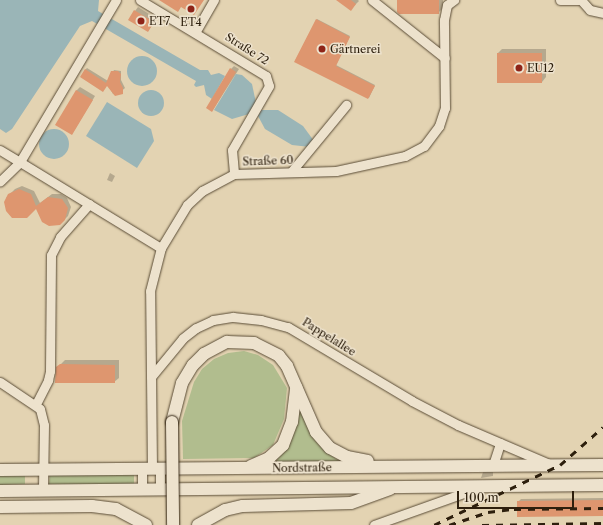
<!DOCTYPE html>
<meta charset="utf-8">
<style>
body{margin:0}
#map{position:relative;width:603px;height:525px;overflow:hidden;background:#e3d3b2;font-family:"Libre Caslon Text",serif}
div>[style]{position:absolute}
.green>*{inset:0;background:#b1bd8e}
.water>*{inset:0;background:#9ab5b7}
.round{border-radius:50%}
.shadow>*{inset:0;background:#0003}
.building>*{inset:0;background:#de966f}
.roads{filter:drop-shadow(0 0 1px #5a4c36) drop-shadow(0 0 1px #5a4c36)}
.street>*{height:9px;margin:-4.5px;padding:0 4.5px;transform-origin:4.5px;border-radius:4.5px;background:#ede2cd}
.secondary>*{height:12px;margin:-6px;padding:0 6px;transform-origin:6px;border-radius:6px;background:#ede2cd}
.rail>*{height:2.5px;margin-top:-1.25px;transform-origin:0;background:repeating-linear-gradient(90deg,#2d1f0d 0 7px,transparent 0 14px)}
.bridges{filter:drop-shadow(0 0 1px #2d1f0d) drop-shadow(0 0 1px #2d1f0d)}
.secondary-bridge>*{height:12px;margin:-6px;padding:0 6px;transform-origin:6px;border-radius:6px;background:#ede2cd}
.dots>*{width:11px;height:11px;translate:-50% -50%;box-sizing:border-box;border:2px solid #ede2cd;border-radius:50%}
span{translate:-50% -50%;white-space:nowrap;text-align:center;line-height:1.15;-webkit-text-stroke:3px #ede2cd;paint-order:stroke}
.poi-label{font-size:11px;color:#2d1f0d}
.left{translate:0 -50%;text-align:left}
.street-label{font-size:11px;color:#2d1f0d}
.scale{position:absolute;left:457px;top:491px;width:117px;height:18px;box-sizing:border-box;border:2px solid #2d1f0d;border-top:0;padding-left:5px;font-size:12px;line-height:14px;white-space:nowrap;color:#2d1f0d;-webkit-text-stroke:3px #ede2cd;paint-order:stroke}
</style>
<div id="map">
<div class="green">
<i style="clip-path:polygon(244px 351px,258px 355px,273px 365px,287px 388px,284px 419px,273px 445px,254px 458px,183px 459px,182px 421px,194px 382px,202px 369px,214px 359px,228px 353px)"></i>
<i style="clip-path:polygon(299px 406px,318px 444px,341px 463px,275px 462px,287px 448px)"></i>
<i style="clip-path:polygon(134px 473px,134px 484px,49px 484px,50px 474px)"></i>
<i style="clip-path:polygon(25px 474px,25px 484px,0 485px,0 475px)"></i>
</div>
<div class="water">
<i style="clip-path:polygon(0 0,99px 0,98px 11px,200px 70px,208px 70px,211px 75px,219px 73px,225px 76px,212px 99px,206px 95px,204px 85px,196px 87px,194px 85px,196px 81px,92px 21px,80px 26px,12px 129px,6px 133px,0 129px)"></i>
<i class="round" style="left:127px;top:56px;width:30px;height:30px"></i>
<i style="clip-path:polygon(236px 74px,242px 75px,252px 84px,256px 103px,249px 114px,232px 119px,214px 110px)"></i>
<i class="round" style="left:138px;top:90px;width:26px;height:26px"></i>
<i style="clip-path:polygon(107px 102px,151px 129px,154px 141px,137px 168px,86px 136px)"></i>
<i style="clip-path:polygon(261px 110px,278px 110px,303px 126px,314px 141px,310px 147px,292px 145px,265px 129px,258px 116px)"></i>
<i class="round" style="left:39px;top:129px;width:30px;height:30px"></i>
</div>
<div class="shadow">
<i style="clip-path:polygon(338px 0,358px 0,359px 1px,351px 9px)"></i>
<i style="clip-path:polygon(398px 0,443px 0,443px 8px,438px 13px)"></i>
<i style="clip-path:polygon(138px 7px,157px 19px,148px 31px,135px 11px)"></i>
<i style="clip-path:polygon(317px 19px,350px 36px,336px 65px,375px 85px,369px 98px,295px 61px)"></i>
<i style="clip-path:polygon(502px 49px,546px 49px,546px 77px,542px 82px,498px 53px)"></i>
<i style="clip-path:polygon(234px 66px,239px 69px,212px 111px,231px 69px)"></i>
<i style="clip-path:polygon(87px 68px,108px 81px,114px 70px,121px 71px,121px 80px,125px 88px,117px 95px,113px 94px,108px 85px,85px 70px)"></i>
<i style="clip-path:polygon(80px 87px,95px 96px,72px 134px,76px 91px)"></i>
<i style="clip-path:polygon(110px 173px,115px 176px,112px 182px,107px 180px)"></i>
<i style="clip-path:polygon(22px 186px,34px 191px,40px 203px,52px 194px,61px 194px,67px 198px,71px 207px,68px 216px,65px 219px,37px 207px,21px 218px,9px 214px,6px 198px,15px 189px)"></i>
<i style="clip-path:polygon(65px 360px,119px 360px,119px 378px,114px 382px,57px 368px)"></i>
<i style="clip-path:polygon(483px 472px,493px 472px,493px 476px,481px 478px)"></i>
<i style="clip-path:polygon(603px 498px,603px 515px,518px 502px,521px 499px)"></i>
</div>
<div class="building">
<i style="clip-path:polygon(159px 0,204px 0,194px 15px,181px 7px,178px 12px)"></i>
<i style="clip-path:polygon(336px 0,351px 0,356px 4px,351px 11px)"></i>
<i style="clip-path:polygon(397px 0,439px 0,439px 14px,399px 14px,397px 12px)"></i>
<i style="clip-path:polygon(134px 10px,154px 22px,148px 32px,128px 20px)"></i>
<i style="clip-path:polygon(316px 19px,350px 37px,336px 66px,375px 86px,368px 99px,294px 62px)"></i>
<i style="clip-path:polygon(497px 53px,542px 53px,542px 83px,497px 83px)"></i>
<i style="clip-path:polygon(230px 68px,236px 72px,212px 112px,206px 108px)"></i>
<i style="clip-path:polygon(85px 69px,106px 83px,111px 71px,118px 71px,121px 74px,120px 82px,123px 88px,123px 94px,115px 96px,107px 86px,103px 92px,80px 77px)"></i>
<i style="clip-path:polygon(76px 90px,93px 100px,72px 135px,55px 125px)"></i>
<i style="clip-path:polygon(19px 189px,31px 194px,36px 206px,48px 197px,62px 199px,68px 208px,65px 220px,60px 225px,49px 226px,42px 222px,36px 209px,27px 218px,12px 218px,6px 211px,4px 202px,8px 194px)"></i>
<i style="clip-path:polygon(60px 364px,115px 365px,115px 383px,55px 383px,56px 367px)"></i>
<i style="clip-path:polygon(603px 500px,603px 516px,517px 517px,517px 501px)"></i>
</div>
<div class="roads">
<div class="street">
<i style="left:116px;top:0;width:188px;rotate:120.7deg"></i>
<i style="left:20px;top:162px;width:165px;rotate:31.4deg"></i>
<i style="left:140px;top:0;width:147px;rotate:31.1deg"></i>
<i style="left:266px;top:76px;width:10px;rotate:73deg"></i>
<i style="left:269px;top:86px;width:74px;rotate:120deg"></i>
<i style="left:232px;top:150px;width:24px;rotate:85deg"></i>
<i style="left:372px;top:0;width:93px;rotate:38.5deg"></i>
<i style="left:560px;top:0;width:21px"></i>
<i style="left:581px;top:0;width:13px;rotate:48deg"></i>
<i style="left:590px;top:10px;width:13px;rotate:13deg"></i>
<i style="left:196px;top:31px;width:36px;rotate:-60deg"></i>
<i style="left:0;top:150px;width:23px;rotate:31deg"></i>
<i style="left:20px;top:162px;width:28px;rotate:136deg"></i>
<i style="left:291px;top:172px;width:87px;rotate:-50.6deg"></i>
<i style="left:151px;top:377px;width:50px;rotate:-50.6deg"></i>
<i style="left:183px;top:338px;width:16px;rotate:-38deg"></i>
<i style="left:196px;top:328px;width:19px;rotate:-25deg"></i>
<i style="left:213px;top:320px;width:20px;rotate:-9deg"></i>
<i style="left:233px;top:317px;width:28px;rotate:6deg"></i>
<i style="left:261px;top:320px;width:28px;rotate:15deg"></i>
<i style="left:288px;top:327px;width:144px;rotate:30.8deg"></i>
<i style="left:412px;top:401px;width:52px;rotate:27.6deg"></i>
<i style="left:458px;top:425px;width:99px;rotate:23.2deg"></i>
<i style="left:0;top:382px;width:48px;rotate:34deg"></i>
<i style="left:40px;top:409px;width:16px;rotate:76deg"></i>
<i style="left:44px;top:425px;width:65px;rotate:90.9deg"></i>
<i style="left:36px;top:404px;width:27px;rotate:-63deg"></i>
<i style="left:48px;top:380px;width:9px;rotate:-77deg"></i>
<i style="left:50px;top:371px;width:116px;rotate:-89.5deg"></i>
<i style="left:51px;top:255px;width:20px;rotate:-63deg"></i>
<i style="left:60px;top:237px;width:44px;rotate:-48.7deg"></i>
<i style="left:493px;top:465px;width:23px;rotate:-72deg"></i>
<i style="left:152px;top:469px;width:178px;rotate:-90.6deg"></i>
<i style="left:150px;top:291px;width:44px;rotate:-75.7deg"></i>
<i style="left:161px;top:248px;width:50px;rotate:-58.8deg"></i>
<i style="left:187px;top:205px;width:21px;rotate:-43deg"></i>
<i style="left:202px;top:191px;width:36px;rotate:-28deg"></i>
<i style="left:234px;top:174px;width:102px;rotate:-1.7deg"></i>
<i style="left:336px;top:171px;width:71px;rotate:-12.3deg"></i>
<i style="left:405px;top:156px;width:21px;rotate:-28deg"></i>
<i style="left:424px;top:146px;width:25px;rotate:-53deg"></i>
<i style="left:439px;top:126px;width:19px;rotate:-72deg"></i>
<i style="left:445px;top:108px;width:88px;rotate:-90.7deg"></i>
<i style="left:444px;top:20px;width:15px;rotate:-79deg"></i>
<i style="left:447px;top:5px;width:9px;rotate:-36deg"></i>
<i style="left:160px;top:469px;width:20px;rotate:90deg"></i>
<i style="left:142px;top:489px;width:20px;rotate:-90deg"></i>
<i style="left:374px;top:525px;width:110px;rotate:-19.6deg"></i>
</div>
<div class="secondary">
<i style="left:172px;top:422px;width:40px;rotate:-75.6deg"></i>
<i style="left:182px;top:383px;width:21px;rotate:-59deg"></i>
<i style="left:193px;top:365px;width:16px;rotate:-45deg"></i>
<i style="left:204px;top:354px;width:26px;rotate:-28deg"></i>
<i style="left:227px;top:342px;width:27px;rotate:2deg"></i>
<i style="left:254px;top:343px;width:28px;rotate:27deg"></i>
<i style="left:279px;top:356px;width:13px;rotate:51deg"></i>
<i style="left:287px;top:366px;width:72px;rotate:66.3deg"></i>
<i style="left:316px;top:432px;width:21px;rotate:49deg"></i>
<i style="left:330px;top:448px;width:19px;rotate:28deg"></i>
<i style="left:347px;top:457px;width:21px;rotate:11deg"></i>
<i style="left:251px;top:466px;width:20px;rotate:-24deg"></i>
<i style="left:269px;top:458px;width:19px;rotate:-43deg"></i>
<i style="left:283px;top:445px;width:25px;rotate:-69deg"></i>
<i style="left:292px;top:422px;width:35px;rotate:-83deg"></i>
<i style="left:0;top:470px;width:603px;rotate:-0.48deg"></i>
<i style="left:0;top:491px;width:603px;rotate:-0.57deg"></i>
<i style="left:0;top:507px;width:92px;rotate:-0.6deg"></i>
<i style="left:92px;top:506px;width:24px;rotate:7deg"></i>
<i style="left:116px;top:509px;width:34px;rotate:28deg"></i>
<i style="left:198px;top:525px;width:31px;rotate:-29deg"></i>
<i style="left:225px;top:510px;width:18px;rotate:-13deg"></i>
<i style="left:243px;top:506px;width:108px;rotate:-1.6deg"></i>
<i style="left:351px;top:503px;width:41px;rotate:-19.7deg"></i>
</div>
</div>
<div class="rail">
<i style="left:434px;top:525px;width:140px;rotate:-25.5deg"></i>
<i style="left:560px;top:465px;width:57px;rotate:-41.5deg"></i>
<i style="left:449px;top:525px;width:41px;rotate:-18.4deg"></i>
<i style="left:488px;top:512px;width:26px;rotate:-7deg"></i>
<i style="left:514px;top:509px;width:89px;rotate:-0.6deg"></i>
<i style="left:482px;top:525px;width:121px;rotate:-0.9deg"></i>
</div>
<div class="bridges">
<div class="secondary-bridge">
<i style="left:172px;top:422px;width:103px;rotate:89.4deg"></i>
</div>
</div>
<div class="dots">
<i style="left:191px;top:9px;background:#8f2418"></i>
<i style="left:141px;top:21px;background:#8f2418"></i>
<i style="left:322px;top:49px;background:#8f2418"></i>
<i style="left:519px;top:68px;background:#8f2418"></i>
</div>
<div class="poi-label">
<span class="left" style="left:149px;top:21px">ET7</span>
<span style="left:191px;top:22px">ET4</span>
<span class="left" style="left:330px;top:49px">Gärtnerei</span>
<span class="left" style="left:527px;top:68px">EU12</span>
</div>
<div class="street-label">
<span style="left:247px;top:49px;rotate:32deg">Straße 72</span>
<span style="left:268px;top:161px;rotate:-2deg">Straße 60</span>
<span style="left:329px;top:337px;rotate:32deg">Pappelallee</span>
<span style="left:302px;top:468px;rotate:-1deg">Nordstraße</span>
</div>
<div class="scale">100 m</div>
</div>
